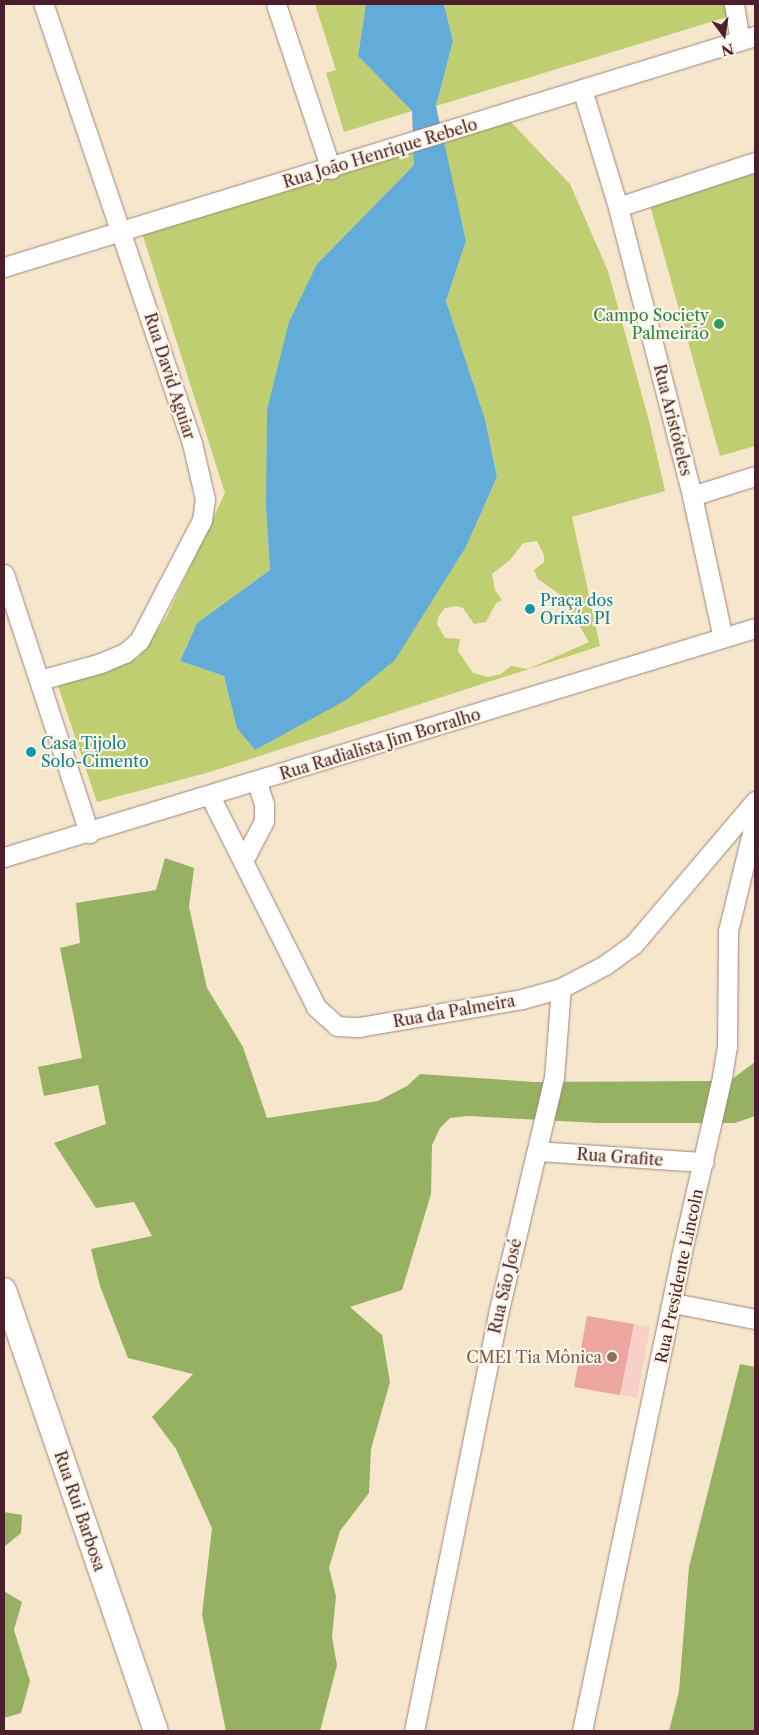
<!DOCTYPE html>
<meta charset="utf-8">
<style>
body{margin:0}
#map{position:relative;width:759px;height:1735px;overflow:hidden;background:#f5e6cc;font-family:"Libre Caslon Text",serif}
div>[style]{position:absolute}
.built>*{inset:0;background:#f7d1c7}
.green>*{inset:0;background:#bfce71}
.forest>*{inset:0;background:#97b163}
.water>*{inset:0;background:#63acda}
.building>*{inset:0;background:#eda59f}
.roads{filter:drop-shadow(0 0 1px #a0827c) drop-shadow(0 0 1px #a0827c)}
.minor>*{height:19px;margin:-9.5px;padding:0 9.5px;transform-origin:9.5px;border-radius:9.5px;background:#fff}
.tertiary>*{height:24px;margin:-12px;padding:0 12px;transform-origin:12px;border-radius:12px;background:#fff}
.dots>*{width:14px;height:14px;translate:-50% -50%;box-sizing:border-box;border:2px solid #fcf5e5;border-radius:50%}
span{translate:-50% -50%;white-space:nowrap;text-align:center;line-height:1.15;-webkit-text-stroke:4.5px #fcf5e5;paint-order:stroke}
.street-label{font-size:16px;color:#4a1f2b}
.leisure-label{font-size:16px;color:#27864d}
.right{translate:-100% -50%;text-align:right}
.culture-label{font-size:16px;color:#0d838f}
.left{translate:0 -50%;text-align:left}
.education-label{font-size:16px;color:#785e54}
.frame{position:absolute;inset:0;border:5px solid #4a1f2b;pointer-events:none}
.north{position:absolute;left:699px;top:10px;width:50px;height:50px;-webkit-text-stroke:4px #fcf5e5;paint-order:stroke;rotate:166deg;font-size:14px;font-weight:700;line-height:20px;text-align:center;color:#4a1f2b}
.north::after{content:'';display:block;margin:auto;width:18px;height:22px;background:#4a1f2b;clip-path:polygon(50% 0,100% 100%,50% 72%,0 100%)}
</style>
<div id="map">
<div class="built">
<i style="clip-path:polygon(587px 1316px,650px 1327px,637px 1398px,574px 1387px)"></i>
</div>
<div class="green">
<i style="clip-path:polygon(315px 4px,366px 4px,358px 56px,412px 111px,344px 132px,326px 73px,336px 70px)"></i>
<i style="clip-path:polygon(444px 4px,725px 4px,727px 17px,436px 106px,453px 41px)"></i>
<i style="clip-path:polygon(evenodd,508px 119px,570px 184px,608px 271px,649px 421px,665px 491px,572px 517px,600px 646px,210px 772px,97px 802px,57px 683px,138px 658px,167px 616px,225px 493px,142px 233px,414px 149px,414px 165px,317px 264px,266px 508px,270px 570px,197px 623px,180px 661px,224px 676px,237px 727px,255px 750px,395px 659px,466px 547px,497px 477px,485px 419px,446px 301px,466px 241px,443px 142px,508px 119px,537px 541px,544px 555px,544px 562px,534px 570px,538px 579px,562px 596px,589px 642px,528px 669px,511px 666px,501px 674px,488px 677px,473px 673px,458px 651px,460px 639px,445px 638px,437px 624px,438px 617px,445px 608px,457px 606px,463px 608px,474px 624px,486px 622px,496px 603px,502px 600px,495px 590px,492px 574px,510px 560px,523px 543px,537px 541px)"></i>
<i style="clip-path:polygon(755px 173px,755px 446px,720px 456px,649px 202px)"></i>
</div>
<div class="forest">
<i style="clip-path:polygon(165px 858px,194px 868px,189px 907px,207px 988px,243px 1047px,267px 1118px,378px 1101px,407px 1086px,420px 1074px,534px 1082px,715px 1081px,732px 1079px,755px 1062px,755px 1116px,735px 1123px,598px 1123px,468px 1116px,450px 1118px,440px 1128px,432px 1145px,431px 1194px,402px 1290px,350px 1307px,382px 1335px,390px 1382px,371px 1449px,369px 1493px,340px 1531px,329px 1568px,336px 1596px,332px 1637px,337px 1665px,320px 1731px,226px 1731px,202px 1615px,212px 1528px,176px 1449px,152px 1417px,193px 1374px,128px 1358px,100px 1286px,91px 1249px,152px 1236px,134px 1202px,96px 1208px,54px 1143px,106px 1124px,98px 1085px,44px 1096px,38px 1067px,82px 1058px,60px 948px,80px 943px,76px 903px,156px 890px)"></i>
<i style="clip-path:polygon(740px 1364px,755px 1367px,755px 1731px,669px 1731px,679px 1691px,689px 1567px)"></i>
<i style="clip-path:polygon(4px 1512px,22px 1515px,21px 1533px,4px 1547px)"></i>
<i style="clip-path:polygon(4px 1591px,22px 1602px,14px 1630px,30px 1681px,21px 1713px,4px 1718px)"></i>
</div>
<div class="water">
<i style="clip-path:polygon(366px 4px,444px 4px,453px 41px,436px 106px,466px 241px,446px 301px,485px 419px,497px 477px,466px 547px,395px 660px,346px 700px,255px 750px,237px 728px,224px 676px,180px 661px,197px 623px,270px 570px,266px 508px,267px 410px,289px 322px,317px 264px,414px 165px,412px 111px,358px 56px)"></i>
</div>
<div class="building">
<i style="clip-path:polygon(587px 1316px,634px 1324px,620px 1395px,574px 1387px)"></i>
</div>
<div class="roads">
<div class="minor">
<i style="left:276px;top:4px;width:174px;rotate:71.6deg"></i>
<i style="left:734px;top:4px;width:37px;rotate:81deg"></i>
<i style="left:582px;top:89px;width:123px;rotate:73deg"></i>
<i style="left:618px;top:207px;width:298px;rotate:75.6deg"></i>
<i style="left:692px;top:496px;width:145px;rotate:77.7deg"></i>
<i style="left:618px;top:207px;width:144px;rotate:-18.2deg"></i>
<i style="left:4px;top:267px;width:786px;rotate:-17.1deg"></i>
<i style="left:692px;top:496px;width:66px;rotate:-17.6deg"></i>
<i style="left:4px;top:574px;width:273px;rotate:71.8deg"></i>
<i style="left:40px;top:680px;width:63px;rotate:-15.6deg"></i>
<i style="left:101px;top:663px;width:26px;rotate:-23deg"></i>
<i style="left:125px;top:653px;width:18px;rotate:-41deg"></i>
<i style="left:139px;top:641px;width:136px;rotate:-62.5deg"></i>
<i style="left:202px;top:520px;width:21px;rotate:-82deg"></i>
<i style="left:205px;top:499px;width:57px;rotate:-103.1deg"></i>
<i style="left:192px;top:443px;width:464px;rotate:-108.7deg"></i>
<i style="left:210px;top:796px;width:236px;rotate:63.3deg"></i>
<i style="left:316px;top:1007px;width:28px;rotate:42deg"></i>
<i style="left:337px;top:1026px;width:22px;rotate:3deg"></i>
<i style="left:359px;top:1027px;width:165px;rotate:-9.7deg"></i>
<i style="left:522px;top:999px;width:41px;rotate:-15.8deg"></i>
<i style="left:561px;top:988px;width:50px;rotate:-27.6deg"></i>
<i style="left:605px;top:965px;width:34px;rotate:-36deg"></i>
<i style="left:633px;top:945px;width:189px;rotate:-49.7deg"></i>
<i style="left:4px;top:857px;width:785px;rotate:-16.96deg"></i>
<i style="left:243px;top:861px;width:45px;rotate:-62.3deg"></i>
<i style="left:264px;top:821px;width:17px;rotate:-90deg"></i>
<i style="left:264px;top:804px;width:23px;rotate:-108deg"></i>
<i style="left:537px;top:1151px;width:167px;rotate:3.8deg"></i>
<i style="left:673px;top:1303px;width:84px;rotate:11deg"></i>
<i style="left:414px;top:1731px;width:425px;rotate:-78.6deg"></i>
<i style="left:498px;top:1314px;width:243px;rotate:-76.7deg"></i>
<i style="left:554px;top:1078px;width:90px;rotate:-85.6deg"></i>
<i style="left:582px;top:1731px;width:485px;rotate:-78.2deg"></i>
<i style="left:681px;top:1256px;width:184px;rotate:-77.1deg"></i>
<i style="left:722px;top:1077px;width:30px;rotate:-81deg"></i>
<i style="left:727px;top:1047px;width:116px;rotate:-89.5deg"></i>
<i style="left:728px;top:931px;width:114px;rotate:-76.3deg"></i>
</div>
<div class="tertiary">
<i style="left:4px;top:1290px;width:466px;rotate:71deg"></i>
</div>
</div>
<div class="dots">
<i style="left:719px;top:324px;background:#2e9e5b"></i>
<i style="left:530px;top:609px;background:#0f9aa8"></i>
<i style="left:31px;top:752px;background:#0f9aa8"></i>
<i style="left:612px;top:1357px;background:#8d6e63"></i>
</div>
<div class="street-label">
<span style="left:380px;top:153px;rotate:-17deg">Rua João Henrique Rebelo</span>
<span style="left:170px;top:376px;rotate:72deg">Rua David Aguiar</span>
<span style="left:673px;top:420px;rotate:76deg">Rua Aristóteles</span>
<span style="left:380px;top:744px;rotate:-17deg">Rua Radialista Jim Borralho</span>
<span style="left:454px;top:1011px;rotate:-10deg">Rua da Palmeira</span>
<span style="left:620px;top:1157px;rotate:4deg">Rua Grafite</span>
<span style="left:679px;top:1276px;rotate:-78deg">Rua Presidente Lincoln</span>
<span style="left:505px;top:1286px;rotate:-77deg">Rua São José</span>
<span style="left:80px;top:1511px;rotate:71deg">Rua Rui Barbosa</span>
</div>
<div class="leisure-label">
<span class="right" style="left:709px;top:324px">Campo Society<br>Palmeirão</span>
</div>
<div class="culture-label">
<span class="left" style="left:540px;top:609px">Praça dos<br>Orixás PI</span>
<span class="left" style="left:41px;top:752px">Casa Tijolo<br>Solo-Cimento</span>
</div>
<div class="education-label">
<span class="right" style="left:602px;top:1357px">CMEI Tia Mônica</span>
</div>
<div class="frame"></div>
<div class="north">N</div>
</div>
